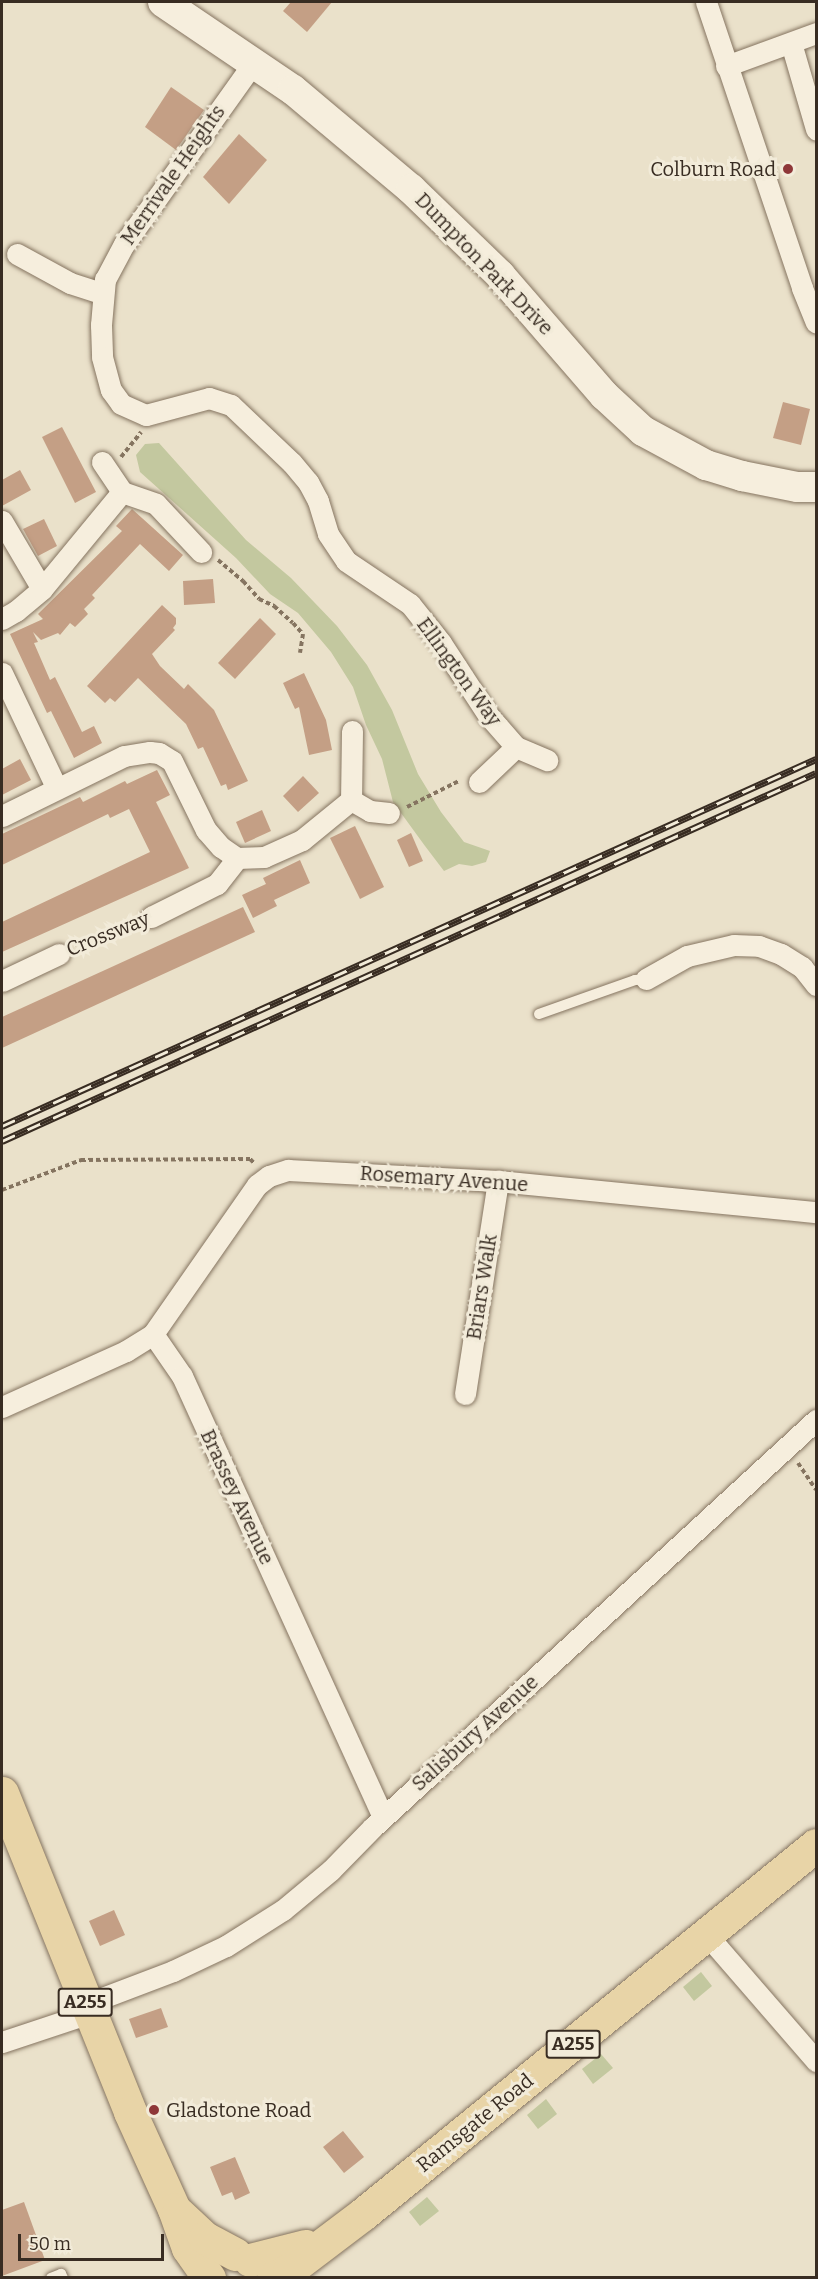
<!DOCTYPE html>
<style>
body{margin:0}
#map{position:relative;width:818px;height:2279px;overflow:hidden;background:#eae1ca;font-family:Bitter,serif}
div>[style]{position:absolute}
.green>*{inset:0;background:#c3c89f}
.building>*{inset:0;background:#c49f85}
.path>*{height:4px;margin-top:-2px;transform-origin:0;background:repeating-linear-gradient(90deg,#857460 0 4.5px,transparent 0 7.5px)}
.roads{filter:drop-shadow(0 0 2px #857460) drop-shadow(0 0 2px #857460)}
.lane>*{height:10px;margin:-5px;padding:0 5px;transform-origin:5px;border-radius:5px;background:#f6eedd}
.street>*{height:21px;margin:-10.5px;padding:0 10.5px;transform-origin:10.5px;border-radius:10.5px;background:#f6eedd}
.secondary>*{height:30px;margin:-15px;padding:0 15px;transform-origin:15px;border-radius:15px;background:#f6eedd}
.primary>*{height:33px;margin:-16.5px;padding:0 16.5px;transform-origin:16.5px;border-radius:16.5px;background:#e8d4a7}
.rail>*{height:7px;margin-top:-3.5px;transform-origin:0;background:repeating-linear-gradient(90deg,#f2ebd9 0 14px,#382c22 0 28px);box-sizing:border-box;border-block:2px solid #382c22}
.dots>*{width:16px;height:16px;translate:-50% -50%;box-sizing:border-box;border:3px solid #f2ebd9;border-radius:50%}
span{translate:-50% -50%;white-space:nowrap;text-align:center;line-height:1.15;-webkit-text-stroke:6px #f2ebd9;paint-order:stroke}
.shield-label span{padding:2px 4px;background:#f2ebd9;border:2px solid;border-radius:4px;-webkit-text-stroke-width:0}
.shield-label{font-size:18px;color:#382c22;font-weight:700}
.poi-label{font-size:20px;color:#382c22}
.right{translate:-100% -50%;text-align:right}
.left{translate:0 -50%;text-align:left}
.street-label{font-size:20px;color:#382c22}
.frame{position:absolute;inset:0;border:3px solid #382c22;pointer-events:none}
.scale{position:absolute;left:18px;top:2234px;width:146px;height:27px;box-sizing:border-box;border:3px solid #382c22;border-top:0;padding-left:8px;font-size:18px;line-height:21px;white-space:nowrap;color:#382c22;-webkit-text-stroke:4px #f2ebd9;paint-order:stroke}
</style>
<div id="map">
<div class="green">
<i style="clip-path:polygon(159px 443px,246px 540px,291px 578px,337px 626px,367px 665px,392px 710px,418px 774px,441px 812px,464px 842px,490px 851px,486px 862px,472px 866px,459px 864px,444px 871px,425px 846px,393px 802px,382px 759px,366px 725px,353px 687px,331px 652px,298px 613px,270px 594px,236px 558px,140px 472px,136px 455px,145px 444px)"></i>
<i style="clip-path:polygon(701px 1972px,712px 1986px,694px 2001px,683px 1987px)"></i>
<i style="clip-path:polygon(601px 2054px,613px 2068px,593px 2084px,582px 2069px)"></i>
<i style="clip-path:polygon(546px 2099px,557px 2114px,538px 2129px,527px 2115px)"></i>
<i style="clip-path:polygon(427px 2197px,439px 2211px,420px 2226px,409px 2212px)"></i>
</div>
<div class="building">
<i style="clip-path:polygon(291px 2px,332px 2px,307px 32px,283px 11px)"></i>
<i style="clip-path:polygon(171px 87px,204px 110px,176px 150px,145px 127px)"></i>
<i style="clip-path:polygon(239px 134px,267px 160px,229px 204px,203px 177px)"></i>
<i style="clip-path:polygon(783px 402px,810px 409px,801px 445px,773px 438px)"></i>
<i style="clip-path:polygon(62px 427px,96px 492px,75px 503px,42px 437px)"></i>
<i style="clip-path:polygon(20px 470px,31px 490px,2px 506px,2px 480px)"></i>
<i style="clip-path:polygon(132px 509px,183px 555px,169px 571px,140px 544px,92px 595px,95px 598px,84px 609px,88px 614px,75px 627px,70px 623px,60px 635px,58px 633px,41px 640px,33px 632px,38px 642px,34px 643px,50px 680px,55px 677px,82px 732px,94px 726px,102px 743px,74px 758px,51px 711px,47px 713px,10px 634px,43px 619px,38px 614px,122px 531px,116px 526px)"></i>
<i style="clip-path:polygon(44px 519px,57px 546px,38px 556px,23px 529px)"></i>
<i style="clip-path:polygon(213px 579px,215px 603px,184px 605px,183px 581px)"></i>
<i style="clip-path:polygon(162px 605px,176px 618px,176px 624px,173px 628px,175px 630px,152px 654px,160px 666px,184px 689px,188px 684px,214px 710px,248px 781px,228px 790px,226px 784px,221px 786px,203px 747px,198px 749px,186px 724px,138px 678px,115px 702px,110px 698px,105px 703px,87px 686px)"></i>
<i style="clip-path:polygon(260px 618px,276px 634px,235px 679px,218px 663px)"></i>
<i style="clip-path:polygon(304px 673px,326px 720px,332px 750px,309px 755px,299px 707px,295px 709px,283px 683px)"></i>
<i style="clip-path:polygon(20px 759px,31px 780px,2px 795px,2px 769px)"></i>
<i style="clip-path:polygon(157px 770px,170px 795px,156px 802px,189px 868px,2px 952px,2px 922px,150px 852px,129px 809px,110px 818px,108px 814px,2px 865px,2px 834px,80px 797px,83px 802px,125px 781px,127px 784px)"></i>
<i style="clip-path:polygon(303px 776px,319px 793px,298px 812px,283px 796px)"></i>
<i style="clip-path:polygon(262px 810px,271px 831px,245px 843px,236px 822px)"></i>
<i style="clip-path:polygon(355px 826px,384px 887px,360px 899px,330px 838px)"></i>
<i style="clip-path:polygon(411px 833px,423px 861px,409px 867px,397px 840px)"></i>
<i style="clip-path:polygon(300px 860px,310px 883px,274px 900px,277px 906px,253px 918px,242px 895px,266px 884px,263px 878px)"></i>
<i style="clip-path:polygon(243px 907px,255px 932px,2px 1048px,2px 1017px)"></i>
<i style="clip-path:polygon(114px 1910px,125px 1935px,100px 1946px,89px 1921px)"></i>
<i style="clip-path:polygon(161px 2008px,168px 2027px,136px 2038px,129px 2019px)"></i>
<i style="clip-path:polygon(343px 2131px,364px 2157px,344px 2173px,323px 2147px)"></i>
<i style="clip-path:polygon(235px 2157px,250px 2193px,235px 2200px,232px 2192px,222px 2196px,210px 2167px)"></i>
<i style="clip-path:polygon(24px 2202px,45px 2260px,2px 2276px,2px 2210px)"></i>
</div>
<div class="path">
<i style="left:121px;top:457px;width:32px;rotate:-51deg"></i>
<i style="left:218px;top:560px;width:33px;rotate:40deg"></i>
<i style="left:243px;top:581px;width:24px;rotate:48deg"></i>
<i style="left:259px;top:599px;width:17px;rotate:25deg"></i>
<i style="left:274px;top:606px;width:25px;rotate:42deg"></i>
<i style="left:293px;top:623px;width:15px;rotate:48deg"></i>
<i style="left:303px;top:634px;width:19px;rotate:99deg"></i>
<i style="left:407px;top:807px;width:58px;rotate:-26.6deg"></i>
<i style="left:74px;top:945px;width:30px;rotate:-23deg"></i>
<i style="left:102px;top:933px;width:22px;rotate:-5deg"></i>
<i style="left:124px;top:931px;width:12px;rotate:-20deg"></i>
<i style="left:2px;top:1190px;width:85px;rotate:-20.8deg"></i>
<i style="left:81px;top:1160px;width:169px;rotate:-0.3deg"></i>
<i style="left:250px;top:1159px;width:7px;rotate:45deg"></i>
<i style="left:798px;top:1463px;width:32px;rotate:56deg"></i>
</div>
<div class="roads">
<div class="lane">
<i style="left:539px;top:1014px;width:102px;rotate:-19.5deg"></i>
<i style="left:635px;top:980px;width:11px;rotate:-5deg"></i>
<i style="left:51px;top:2278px;width:11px;rotate:-22deg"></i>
<i style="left:61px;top:2274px;width:4px;rotate:63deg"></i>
</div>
<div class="street">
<i style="left:706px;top:2px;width:302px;rotate:71.4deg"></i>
<i style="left:802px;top:288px;width:37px;rotate:68deg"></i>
<i style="left:791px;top:43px;width:90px;rotate:73.8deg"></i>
<i style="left:254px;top:62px;width:224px;rotate:125.5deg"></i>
<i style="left:124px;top:244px;width:40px;rotate:118deg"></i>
<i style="left:105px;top:279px;width:46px;rotate:95deg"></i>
<i style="left:101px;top:325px;width:32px;rotate:88deg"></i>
<i style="left:102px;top:357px;width:34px;rotate:75deg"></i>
<i style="left:111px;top:390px;width:17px;rotate:54deg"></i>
<i style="left:121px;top:404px;width:27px;rotate:24deg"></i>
<i style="left:146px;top:415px;width:65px;rotate:-15.1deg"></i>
<i style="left:209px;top:398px;width:23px;rotate:18deg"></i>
<i style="left:231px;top:405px;width:84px;rotate:43.6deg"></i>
<i style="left:292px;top:463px;width:25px;rotate:50deg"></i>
<i style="left:308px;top:482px;width:21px;rotate:62deg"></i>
<i style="left:318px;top:501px;width:34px;rotate:73deg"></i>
<i style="left:328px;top:534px;width:32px;rotate:56deg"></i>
<i style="left:346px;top:561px;width:77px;rotate:33.9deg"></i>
<i style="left:410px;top:604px;width:50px;rotate:51.5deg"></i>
<i style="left:441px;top:643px;width:86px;rotate:56.9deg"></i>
<i style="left:488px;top:715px;width:43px;rotate:48.8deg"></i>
<i style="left:726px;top:66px;width:96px;rotate:-20.1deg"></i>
<i style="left:17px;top:254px;width:60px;rotate:28.7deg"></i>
<i style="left:70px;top:283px;width:35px;rotate:18deg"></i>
<i style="left:102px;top:462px;width:36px;rotate:56deg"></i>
<i style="left:122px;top:492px;width:36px;rotate:19deg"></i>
<i style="left:156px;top:504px;width:66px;rotate:46.8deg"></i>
<i style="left:2px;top:521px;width:79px;rotate:59.5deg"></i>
<i style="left:2px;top:619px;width:16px;rotate:-30deg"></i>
<i style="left:16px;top:611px;width:34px;rotate:-40deg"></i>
<i style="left:42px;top:589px;width:126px;rotate:-50.5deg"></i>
<i style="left:2px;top:673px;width:128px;rotate:64.6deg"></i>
<i style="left:352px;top:731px;width:69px;rotate:90.8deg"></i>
<i style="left:351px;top:800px;width:22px;rotate:30deg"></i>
<i style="left:370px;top:811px;width:19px;rotate:6deg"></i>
<i style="left:479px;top:782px;width:51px;rotate:-43.4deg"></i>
<i style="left:516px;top:747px;width:34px;rotate:23deg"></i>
<i style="left:2px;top:816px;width:136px;rotate:-26.2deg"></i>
<i style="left:124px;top:756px;width:26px;rotate:-9deg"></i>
<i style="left:150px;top:752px;width:9px;rotate:6deg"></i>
<i style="left:159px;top:753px;width:15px;rotate:32deg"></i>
<i style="left:172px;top:761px;width:77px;rotate:63.8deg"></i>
<i style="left:206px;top:830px;width:23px;rotate:49deg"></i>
<i style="left:221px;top:847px;width:19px;rotate:35deg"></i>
<i style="left:237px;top:858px;width:27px;rotate:-2deg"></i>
<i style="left:264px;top:857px;width:42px;rotate:-24.1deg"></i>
<i style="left:302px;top:840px;width:63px;rotate:-39.2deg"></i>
<i style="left:151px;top:917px;width:74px;rotate:-26.6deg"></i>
<i style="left:217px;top:884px;width:33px;rotate:-52deg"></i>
<i style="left:646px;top:979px;width:47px;rotate:-29.3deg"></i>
<i style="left:687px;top:956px;width:48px;rotate:-13.2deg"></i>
<i style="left:734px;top:945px;width:25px;rotate:2deg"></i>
<i style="left:759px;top:946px;width:23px;rotate:20deg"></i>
<i style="left:781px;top:954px;width:25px;rotate:32deg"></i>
<i style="left:802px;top:967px;width:23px;rotate:52deg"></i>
<i style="left:2px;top:981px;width:63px;rotate:-25.3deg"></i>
<i style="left:153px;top:1334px;width:51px;rotate:55.4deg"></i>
<i style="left:182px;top:1376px;width:485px;rotate:65.5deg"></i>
<i style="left:465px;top:1394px;width:216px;rotate:-81.2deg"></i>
<i style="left:2px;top:1407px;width:136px;rotate:-24.3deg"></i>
<i style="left:126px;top:1351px;width:32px;rotate:-32deg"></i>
<i style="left:153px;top:1334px;width:182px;rotate:-55.1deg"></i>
<i style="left:257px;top:1185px;width:15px;rotate:-37deg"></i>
<i style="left:269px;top:1176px;width:20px;rotate:-18deg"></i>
<i style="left:288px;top:1170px;width:210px;rotate:3deg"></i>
<i style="left:498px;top:1181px;width:320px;rotate:5.6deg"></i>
<i style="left:707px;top:1935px;width:167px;rotate:49.1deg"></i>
<i style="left:102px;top:1998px;width:76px;rotate:-20.8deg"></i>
<i style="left:173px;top:1971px;width:59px;rotate:-25.3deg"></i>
<i style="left:226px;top:1946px;width:67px;rotate:-32.3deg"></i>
<i style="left:283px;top:1910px;width:62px;rotate:-39.8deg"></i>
<i style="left:331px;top:1870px;width:60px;rotate:-45.7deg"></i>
<i style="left:373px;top:1827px;width:602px;rotate:-42.57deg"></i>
<i style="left:2px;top:2042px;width:92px;rotate:-18.4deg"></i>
</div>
<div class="secondary">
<i style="left:163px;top:2px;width:157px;rotate:34.1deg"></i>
<i style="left:293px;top:90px;width:154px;rotate:40deg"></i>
<i style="left:411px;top:189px;width:124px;rotate:44deg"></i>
<i style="left:500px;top:275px;width:159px;rotate:49.1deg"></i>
<i style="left:604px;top:395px;width:53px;rotate:42.7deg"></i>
<i style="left:643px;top:431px;width:72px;rotate:28.4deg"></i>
<i style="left:706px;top:465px;width:38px;rotate:17deg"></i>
<i style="left:742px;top:476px;width:56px;rotate:11.3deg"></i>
<i style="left:797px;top:487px;width:19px"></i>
</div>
<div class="primary">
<i style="left:2px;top:1793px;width:344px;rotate:68.1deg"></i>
<i style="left:130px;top:2112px;width:107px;rotate:65.6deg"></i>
<i style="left:174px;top:2209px;width:41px;rotate:70.3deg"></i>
<i style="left:188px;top:2248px;width:37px;rotate:55deg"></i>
<i style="left:178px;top:2213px;width:37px;rotate:43deg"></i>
<i style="left:205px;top:2238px;width:34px;rotate:28deg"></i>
<i style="left:250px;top:2260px;width:57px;rotate:-14.3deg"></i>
<i style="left:273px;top:2278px;width:18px;rotate:-27deg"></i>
<i style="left:289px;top:2270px;width:93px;rotate:-37.1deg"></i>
<i style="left:363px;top:2214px;width:584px;rotate:-39.17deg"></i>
</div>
</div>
<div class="rail">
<i style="left:2px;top:1126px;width:893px;rotate:-24.27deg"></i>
<i style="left:2px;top:1141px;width:893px;rotate:-24.33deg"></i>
</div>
<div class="dots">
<i style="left:788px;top:169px;background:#8e3738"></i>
<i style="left:154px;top:2110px;background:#8e3738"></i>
</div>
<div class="shield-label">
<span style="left:85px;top:2002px">A255</span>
<span style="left:573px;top:2044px">A255</span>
</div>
<div class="poi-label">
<span class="right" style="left:776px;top:169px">Colburn Road</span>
<span class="left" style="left:166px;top:2110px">Gladstone Road</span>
</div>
<div class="street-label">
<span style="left:173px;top:175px;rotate:-55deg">Merrivale Heights</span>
<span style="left:484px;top:264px;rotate:46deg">Dumpton Park Drive</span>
<span style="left:459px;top:672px;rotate:54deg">Ellington Way</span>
<span style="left:108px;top:934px;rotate:-22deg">Crossway</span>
<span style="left:444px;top:1179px;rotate:4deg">Rosemary Avenue</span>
<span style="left:482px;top:1287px;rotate:-81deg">Briars Walk</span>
<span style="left:237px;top:1497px;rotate:65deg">Brassey Avenue</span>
<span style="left:475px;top:1733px;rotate:-42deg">Salisbury Avenue</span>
<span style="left:475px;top:2123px;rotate:-39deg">Ramsgate Road</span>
</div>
<div class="frame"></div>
<div class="scale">50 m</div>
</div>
